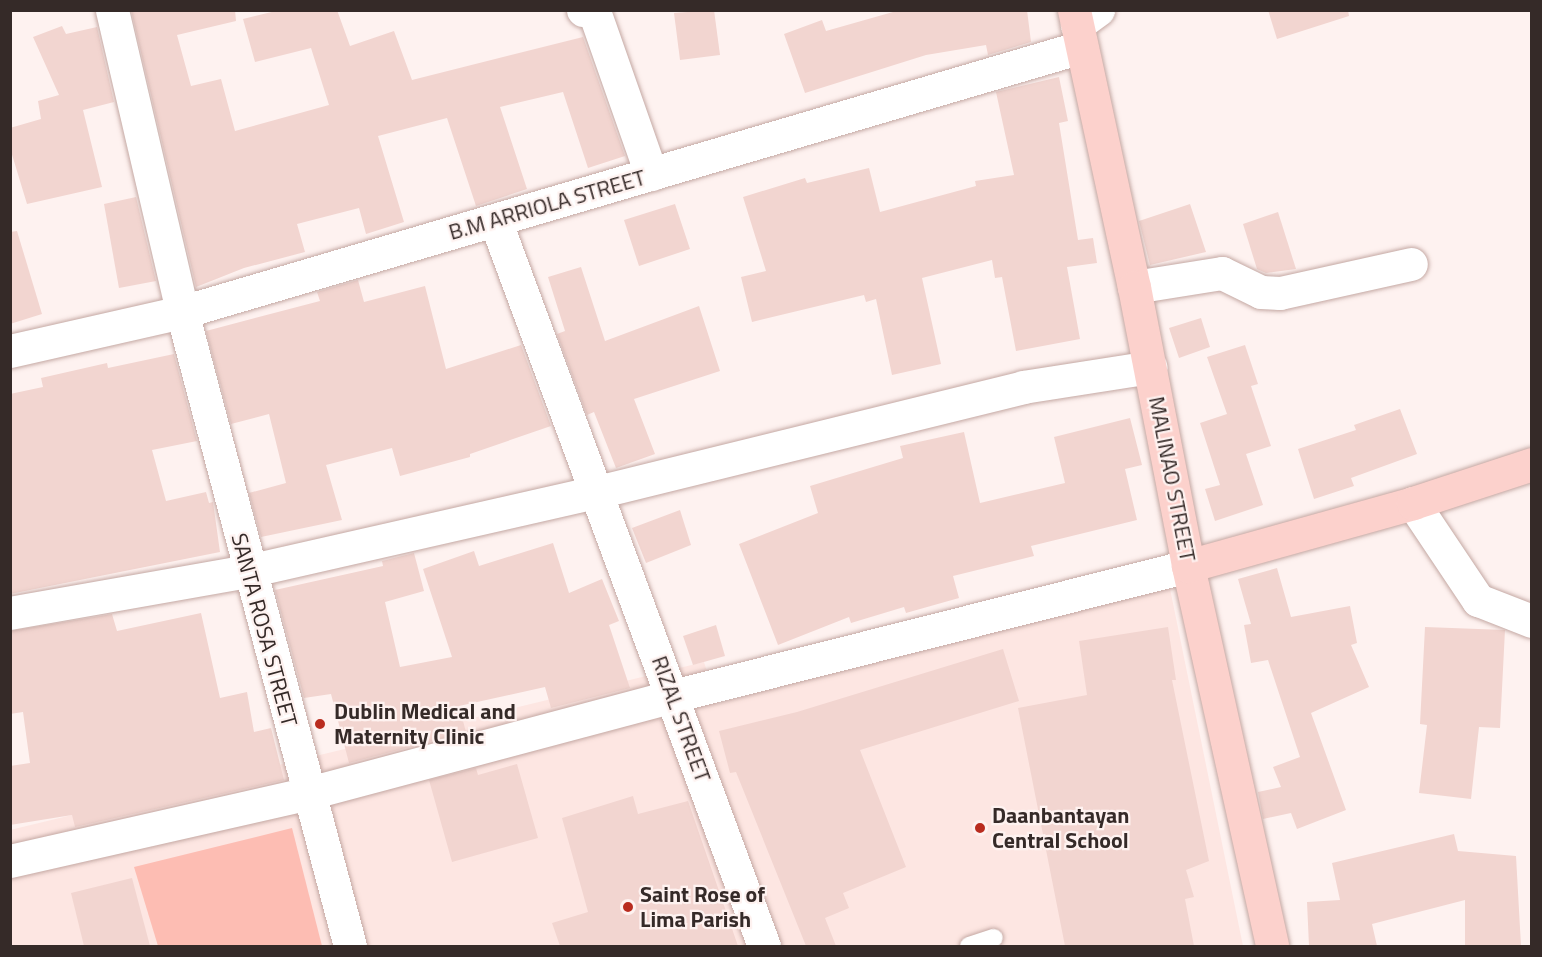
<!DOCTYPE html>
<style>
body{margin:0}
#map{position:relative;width:1542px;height:957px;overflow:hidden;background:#fef2f0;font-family:"Titillium Web",sans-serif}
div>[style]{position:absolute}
.built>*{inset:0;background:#fde6e2}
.green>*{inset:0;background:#fdbdb3}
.building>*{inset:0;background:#f2d5d0}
.roads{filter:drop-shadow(0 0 2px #c4a8a3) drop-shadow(0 0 2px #c4a8a3)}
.lane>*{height:18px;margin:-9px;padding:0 9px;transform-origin:9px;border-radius:9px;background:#fff}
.street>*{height:33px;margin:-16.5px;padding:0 16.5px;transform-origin:16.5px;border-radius:16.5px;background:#fff}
.secondary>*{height:33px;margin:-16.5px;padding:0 16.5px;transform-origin:16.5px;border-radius:16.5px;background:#fcd1cc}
.dots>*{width:16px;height:16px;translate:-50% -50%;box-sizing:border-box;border:3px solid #fef2f0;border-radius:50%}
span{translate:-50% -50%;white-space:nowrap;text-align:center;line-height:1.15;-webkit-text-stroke:4.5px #fef2f0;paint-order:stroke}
.street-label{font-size:22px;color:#352a28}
.poi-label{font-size:22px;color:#352a28;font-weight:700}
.left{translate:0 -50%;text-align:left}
.frame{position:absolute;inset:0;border:12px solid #352a28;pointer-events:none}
</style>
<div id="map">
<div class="built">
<i style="clip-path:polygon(1168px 579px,1243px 946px,11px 946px,10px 830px,704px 662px,717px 704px)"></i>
</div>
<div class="green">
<i style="clip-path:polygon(292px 828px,322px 946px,158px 946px,134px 867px)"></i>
</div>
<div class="building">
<i style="clip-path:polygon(131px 10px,235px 10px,236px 21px,177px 35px,191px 86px,221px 79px,235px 131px,329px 105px,311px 48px,255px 62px,243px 19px,280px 10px,337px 10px,350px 46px,394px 31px,412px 80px,583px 37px,625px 156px,588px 168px,563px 92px,500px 107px,527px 189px,476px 206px,447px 118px,378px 136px,404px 222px,366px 234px,359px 208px,297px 224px,305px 252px,244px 268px,196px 287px)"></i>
<i style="clip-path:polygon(714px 10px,720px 55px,680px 60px,674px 13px)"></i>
<i style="clip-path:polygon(900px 10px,1027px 10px,1031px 42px,988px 55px,986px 45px,926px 55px,805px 93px,784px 34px,822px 20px,826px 31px)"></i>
<i style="clip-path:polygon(1268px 10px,1348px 10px,1349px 16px,1277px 39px)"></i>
<i style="clip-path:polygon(62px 26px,66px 34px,97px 27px,114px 102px,83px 110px,102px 187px,27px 204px,10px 148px,10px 128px,41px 119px,38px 101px,59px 95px,33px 37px)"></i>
<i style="clip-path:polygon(1059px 77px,1068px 121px,1059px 123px,1078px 240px,1093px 238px,1097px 263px,1067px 267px,1080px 339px,1016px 351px,1002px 277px,995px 278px,992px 260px,922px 278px,941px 364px,892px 375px,876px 299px,866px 302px,864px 295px,752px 322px,741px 277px,766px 271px,743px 197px,805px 178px,807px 183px,869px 168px,880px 212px,976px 186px,975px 181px,1014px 175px,996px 92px)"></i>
<i style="clip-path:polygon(136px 197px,156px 281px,119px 288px,104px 204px)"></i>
<i style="clip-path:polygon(675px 204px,690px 249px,639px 266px,624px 220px)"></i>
<i style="clip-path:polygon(1190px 204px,1206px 252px,1150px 265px,1139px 221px)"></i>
<i style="clip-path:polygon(1278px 212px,1296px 269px,1266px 273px,1257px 269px,1243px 224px)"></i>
<i style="clip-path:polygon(17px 231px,42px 314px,10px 324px,10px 232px)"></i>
<i style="clip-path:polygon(581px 267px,605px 341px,699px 306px,720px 371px,634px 399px,655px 454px,616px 468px,594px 412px,587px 415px,557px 334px,565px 331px,548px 277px)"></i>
<i style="clip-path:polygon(358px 280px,364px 302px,425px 286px,446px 369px,521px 345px,551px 426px,470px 454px,470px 457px,400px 476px,392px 448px,326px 465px,342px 520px,261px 537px,249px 493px,286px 483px,269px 414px,231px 424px,206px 331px,320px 301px,317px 292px)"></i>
<i style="clip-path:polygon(1201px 318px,1210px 347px,1179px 358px,1169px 328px)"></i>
<i style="clip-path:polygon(1245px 345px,1258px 384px,1251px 386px,1271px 446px,1246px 454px,1263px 505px,1215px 521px,1205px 489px,1220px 485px,1200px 423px,1227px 414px,1207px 357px)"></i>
<i style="clip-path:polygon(174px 354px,197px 441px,152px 450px,166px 501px,206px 492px,209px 503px,213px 502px,220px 552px,10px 594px,10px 394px,43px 387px,41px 378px,107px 363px,108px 368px)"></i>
<i style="clip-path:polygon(1400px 409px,1417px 454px,1351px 478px,1354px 486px,1314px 499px,1298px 449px,1356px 430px,1354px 425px)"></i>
<i style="clip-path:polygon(1130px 418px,1142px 465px,1125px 469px,1137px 520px,1031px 546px,1034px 556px,953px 576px,959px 598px,906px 613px,904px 607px,851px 623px,849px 617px,778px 645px,739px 544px,818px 513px,810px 486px,903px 458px,900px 446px,964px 432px,980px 503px,1065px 483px,1054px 437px)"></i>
<i style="clip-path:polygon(680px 510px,691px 545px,646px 563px,632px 528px)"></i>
<i style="clip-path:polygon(553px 543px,569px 593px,602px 579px,619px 621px,609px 625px,630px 688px,551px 708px,545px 687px,459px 706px,466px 732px,349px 763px,331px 694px,304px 698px,275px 590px,383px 566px,382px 561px,414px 553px,424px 591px,385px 602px,400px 667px,452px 657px,423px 569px,474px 551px,479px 566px)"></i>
<i style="clip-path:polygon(1277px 568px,1291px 617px,1350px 606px,1357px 643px,1351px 645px,1369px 687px,1311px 713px,1346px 810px,1297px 829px,1291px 813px,1263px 819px,1258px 792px,1281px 787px,1273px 767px,1300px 757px,1268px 660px,1251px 663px,1244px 625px,1251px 624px,1238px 579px)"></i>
<i style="clip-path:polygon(201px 613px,220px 698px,247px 692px,254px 732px,271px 728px,284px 780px,75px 827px,72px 815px,10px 825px,10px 766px,30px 763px,23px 712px,10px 714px,10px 631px,112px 614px,117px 631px)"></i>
<i style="clip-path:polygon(716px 625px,725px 656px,693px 665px,683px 636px)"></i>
<i style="clip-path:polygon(1168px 627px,1176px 680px,1172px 680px,1209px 861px,1186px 870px,1194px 897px,1185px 899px,1194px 946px,1065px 946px,1018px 708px,1087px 695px,1079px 641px)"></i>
<i style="clip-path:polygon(1425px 627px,1505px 630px,1500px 728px,1479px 727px,1471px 799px,1419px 793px,1427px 725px,1420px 724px)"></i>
<i style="clip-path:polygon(1003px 649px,1019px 701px,860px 750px,906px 867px,843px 893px,849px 908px,825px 918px,836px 946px,806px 946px,736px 772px,730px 773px,719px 731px,797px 712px)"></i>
<i style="clip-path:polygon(517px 764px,538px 838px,452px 862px,429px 780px,476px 768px,478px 775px)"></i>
<i style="clip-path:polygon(633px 796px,638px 814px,688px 801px,738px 946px,560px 946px,552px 923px,588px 912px,562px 818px)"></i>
<i style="clip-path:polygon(1454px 834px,1458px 851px,1516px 856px,1521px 946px,1465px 946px,1465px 900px,1372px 924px,1377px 946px,1309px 946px,1307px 902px,1340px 900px,1332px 863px)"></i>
<i style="clip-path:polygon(132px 878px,150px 946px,84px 946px,71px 893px)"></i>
</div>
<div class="roads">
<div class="lane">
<i style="left:969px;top:946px;width:26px;rotate:-18deg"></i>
</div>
<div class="street">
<i style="left:112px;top:10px;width:310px;rotate:76.9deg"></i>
<i style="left:182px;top:312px;width:656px;rotate:75.16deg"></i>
<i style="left:583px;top:10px;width:11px;rotate:5deg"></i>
<i style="left:594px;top:11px;width:173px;rotate:70.7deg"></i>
<i style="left:1077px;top:25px;width:26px;rotate:-36deg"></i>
<i style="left:495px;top:220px;width:774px;rotate:69.67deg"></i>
<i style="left:1134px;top:287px;width:89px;rotate:-9deg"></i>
<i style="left:1222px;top:273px;width:43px;rotate:26deg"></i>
<i style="left:1261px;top:292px;width:19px;rotate:3deg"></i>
<i style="left:1280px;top:293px;width:134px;rotate:-12.5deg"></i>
<i style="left:10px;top:351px;width:176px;rotate:-12.8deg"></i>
<i style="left:182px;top:312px;width:937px;rotate:-16.42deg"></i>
<i style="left:1413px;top:503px;width:117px;rotate:56.2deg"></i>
<i style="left:1478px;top:600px;width:58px;rotate:21.3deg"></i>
<i style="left:10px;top:613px;width:242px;rotate:-10deg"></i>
<i style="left:248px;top:571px;width:358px;rotate:-12.8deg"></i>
<i style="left:597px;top:492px;width:439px;rotate:-13.8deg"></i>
<i style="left:1023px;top:387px;width:129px;rotate:-8.9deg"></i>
<i style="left:10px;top:861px;width:307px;rotate:-12.8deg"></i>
<i style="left:309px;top:793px;width:377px;rotate:-14.9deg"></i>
<i style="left:673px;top:696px;width:531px;rotate:-14.17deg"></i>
</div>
<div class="secondary">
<i style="left:1074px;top:10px;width:283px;rotate:77.8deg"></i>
<i style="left:1134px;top:287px;width:284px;rotate:79deg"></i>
<i style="left:1188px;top:566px;width:389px;rotate:77.5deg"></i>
<i style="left:1188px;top:566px;width:234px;rotate:-15.6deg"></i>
<i style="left:1413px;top:503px;width:125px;rotate:-18.1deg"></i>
</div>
</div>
<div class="dots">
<i style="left:320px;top:724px;background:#b92c1f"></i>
<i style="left:980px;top:828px;background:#b92c1f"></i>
<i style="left:628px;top:907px;background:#b92c1f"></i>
</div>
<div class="street-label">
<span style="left:547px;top:205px;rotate:-16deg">B.M ARRIOLA STREET</span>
<span style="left:1172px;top:479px;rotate:79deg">MALINAO STREET</span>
<span style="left:264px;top:630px;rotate:75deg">SANTA ROSA STREET</span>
<span style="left:681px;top:719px;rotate:70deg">RIZAL STREET</span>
</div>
<div class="poi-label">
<span class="left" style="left:334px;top:724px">Dublin Medical and<br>Maternity Clinic</span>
<span class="left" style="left:992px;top:828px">Daanbantayan<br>Central School</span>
<span class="left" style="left:640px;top:907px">Saint Rose of<br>Lima Parish</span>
</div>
<div class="frame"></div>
</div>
